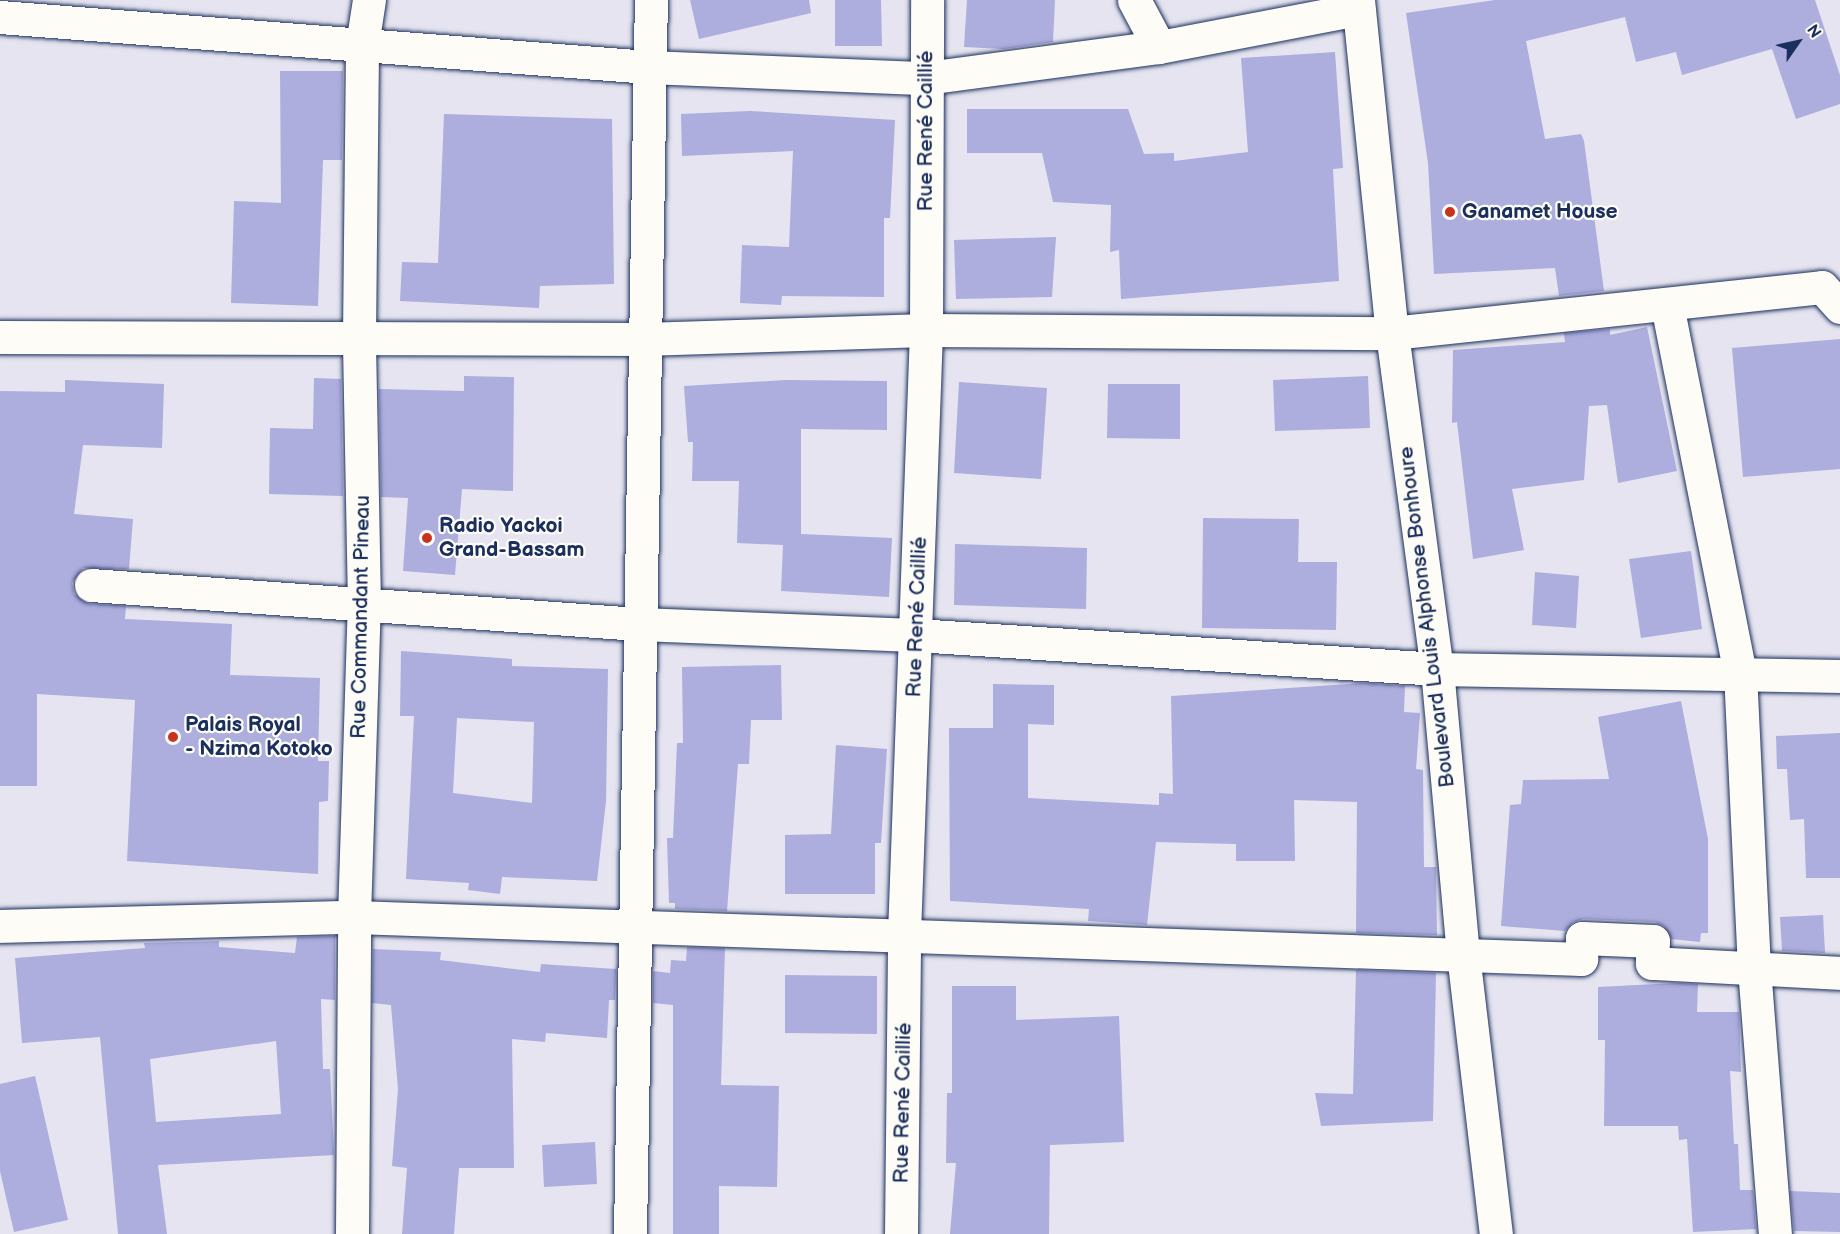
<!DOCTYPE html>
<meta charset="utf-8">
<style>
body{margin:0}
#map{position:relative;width:1840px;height:1234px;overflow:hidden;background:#e5e4f0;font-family:"Balsamiq Sans",sans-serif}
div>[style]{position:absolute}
.building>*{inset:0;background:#adadde}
.roads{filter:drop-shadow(0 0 2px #1b2f5e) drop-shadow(0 0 2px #1b2f5e)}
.street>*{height:33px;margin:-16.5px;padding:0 16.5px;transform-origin:16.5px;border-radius:16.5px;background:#fdfcf7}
.secondary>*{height:33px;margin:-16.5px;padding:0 16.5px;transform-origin:16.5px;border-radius:16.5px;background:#fdfcf7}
.dots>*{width:16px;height:16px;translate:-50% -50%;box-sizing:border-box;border:3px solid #fdfcf7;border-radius:50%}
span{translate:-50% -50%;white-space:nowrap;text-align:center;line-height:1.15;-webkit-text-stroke:4.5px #fdfcf7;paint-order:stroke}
.street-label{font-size:21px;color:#1b2f5e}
.poi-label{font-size:21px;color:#1b2f5e;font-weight:700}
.left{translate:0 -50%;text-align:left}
.north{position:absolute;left:1768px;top:12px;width:60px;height:60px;-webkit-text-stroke:4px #fdfcf7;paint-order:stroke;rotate:56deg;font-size:16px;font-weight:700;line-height:24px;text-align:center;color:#1b2f5e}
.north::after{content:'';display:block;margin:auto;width:21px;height:27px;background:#1b2f5e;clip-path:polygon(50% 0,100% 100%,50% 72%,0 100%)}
</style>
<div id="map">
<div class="building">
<i style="clip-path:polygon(690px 0,809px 0,811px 13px,699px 39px)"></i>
<i style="clip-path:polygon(835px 0,881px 0,882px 46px,835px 46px)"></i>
<i style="clip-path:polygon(967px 0,1055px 0,1053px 42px,1004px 49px,964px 47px)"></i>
<i style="clip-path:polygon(1495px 0,1815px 0,1840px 75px,1840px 104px,1796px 119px,1772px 49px,1682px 75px,1676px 52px,1636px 62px,1625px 17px,1526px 41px,1545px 139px,1581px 134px,1584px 141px,1604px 291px,1559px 296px,1555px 268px,1434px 274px,1428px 163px,1406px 13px)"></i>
<i style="clip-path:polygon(1335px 52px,1343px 168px,1333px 169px,1339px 281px,1121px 299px,1119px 250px,1110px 252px,1111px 205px,1053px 202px,1042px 153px,967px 153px,967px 109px,1128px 109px,1144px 154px,1174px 153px,1174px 161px,1248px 152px,1241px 58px)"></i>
<i style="clip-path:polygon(280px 71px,343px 71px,342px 160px,323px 160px,318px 306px,231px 303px,234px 201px,281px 203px)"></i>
<i style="clip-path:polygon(750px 111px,895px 120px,890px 218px,884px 218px,884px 297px,782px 296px,781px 305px,740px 303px,742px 245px,789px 247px,793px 151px,682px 156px,681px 114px)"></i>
<i style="clip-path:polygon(444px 114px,612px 119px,614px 284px,540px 286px,539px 308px,400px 301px,402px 262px,438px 263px)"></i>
<i style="clip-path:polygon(1056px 237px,1052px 297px,956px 299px,954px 240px)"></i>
<i style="clip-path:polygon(1647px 327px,1677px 471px,1618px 483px,1607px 405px,1589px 406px,1584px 480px,1512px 489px,1524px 550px,1473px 559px,1457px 422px,1452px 423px,1453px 350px,1565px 342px,1564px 333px,1610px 329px,1610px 335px)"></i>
<i style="clip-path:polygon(1840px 339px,1840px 469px,1743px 477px,1732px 348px)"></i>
<i style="clip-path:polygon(464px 376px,514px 377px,513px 491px,462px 489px,455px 575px,403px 571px,408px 498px,381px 497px,379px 389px,464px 391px)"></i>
<i style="clip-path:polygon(1368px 376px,1370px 428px,1275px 431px,1273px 380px)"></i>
<i style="clip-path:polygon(314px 378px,341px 379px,343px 496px,269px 494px,270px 428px,313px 429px)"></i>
<i style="clip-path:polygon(65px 380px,164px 384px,162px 448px,83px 445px,74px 514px,133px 519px,129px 569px,83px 568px,72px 583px,74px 594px,89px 604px,126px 606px,125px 619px,232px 624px,230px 675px,320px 678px,318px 761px,329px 761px,328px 801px,319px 802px,318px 874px,127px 861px,135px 700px,37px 694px,37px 786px,0 786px,0 391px,65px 392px)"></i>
<i style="clip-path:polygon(786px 380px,887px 381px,887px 430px,801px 429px,801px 534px,892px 538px,889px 597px,781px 591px,783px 545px,737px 543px,739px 481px,692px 481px,693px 442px,688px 442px,684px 386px)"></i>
<i style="clip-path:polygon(959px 382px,1047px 388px,1041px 479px,954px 473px)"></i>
<i style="clip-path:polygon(1108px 384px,1180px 384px,1180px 439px,1107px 438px)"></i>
<i style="clip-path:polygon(1203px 518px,1299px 519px,1298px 562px,1337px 562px,1336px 630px,1202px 628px)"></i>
<i style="clip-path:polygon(955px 544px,1087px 548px,1086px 609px,954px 605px)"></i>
<i style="clip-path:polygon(1691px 551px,1702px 629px,1641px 638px,1629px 559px)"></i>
<i style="clip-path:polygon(1535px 572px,1579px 576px,1576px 628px,1532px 625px)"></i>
<i style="clip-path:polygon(evenodd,401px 651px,512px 659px,512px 666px,608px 669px,606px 801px,597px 881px,502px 877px,500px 894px,468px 890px,469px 883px,406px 879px,414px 716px,400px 716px,401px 651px,457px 718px,534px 722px,532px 803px,453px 793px,457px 718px)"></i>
<i style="clip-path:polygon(781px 665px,782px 720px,751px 720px,749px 764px,738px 764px,727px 911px,675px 909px,675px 903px,669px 903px,667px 838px,673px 838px,677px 743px,683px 743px,682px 667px)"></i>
<i style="clip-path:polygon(1364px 683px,1405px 686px,1404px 712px,1420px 713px,1416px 769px,1423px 770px,1424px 867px,1436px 867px,1437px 935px,1356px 933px,1357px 802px,1294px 800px,1295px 861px,1236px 861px,1236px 844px,1156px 842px,1147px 925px,1088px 921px,1089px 909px,950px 901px,949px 728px,993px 728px,993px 684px,1054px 685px,1054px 725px,1028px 724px,1028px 798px,1159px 805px,1159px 793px,1173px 794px,1171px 696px)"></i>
<i style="clip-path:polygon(1681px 701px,1708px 839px,1708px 933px,1701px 933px,1700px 942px,1671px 939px,1664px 926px,1654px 922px,1583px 919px,1573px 922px,1565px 931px,1501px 926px,1510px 805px,1521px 804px,1523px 780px,1609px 779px,1598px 717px)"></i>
<i style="clip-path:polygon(1840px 733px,1840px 878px,1806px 878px,1804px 819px,1790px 820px,1787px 769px,1777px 769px,1776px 736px)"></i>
<i style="clip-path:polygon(836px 745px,887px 749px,881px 843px,875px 843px,875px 894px,785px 894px,785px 835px,831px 834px)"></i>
<i style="clip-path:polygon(1823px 915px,1825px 953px,1782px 951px,1780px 917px)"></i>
<i style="clip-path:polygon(evenodd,335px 936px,335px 1000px,321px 999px,323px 1069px,330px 1069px,334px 1155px,158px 1165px,167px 1234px,118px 1234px,100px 1037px,22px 1043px,15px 958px,145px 948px,144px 943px,219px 941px,219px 947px,295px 953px,297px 937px,335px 936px,276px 1041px,281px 1114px,156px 1122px,150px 1059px,276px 1041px)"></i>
<i style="clip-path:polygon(687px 947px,725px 948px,721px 1085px,779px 1086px,777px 1187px,719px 1186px,719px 1234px,673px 1234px,673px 1005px,653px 1003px,653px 971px,670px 973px,671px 960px,686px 961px)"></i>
<i style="clip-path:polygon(373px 949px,441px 952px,440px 960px,540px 972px,541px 964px,616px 969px,615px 1000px,609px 1000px,607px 1038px,546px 1033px,545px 1042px,512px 1039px,514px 1168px,459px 1168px,454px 1234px,402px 1234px,407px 1168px,392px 1166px,398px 1089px,391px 1005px,372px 1003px)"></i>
<i style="clip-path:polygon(1356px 970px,1436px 973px,1433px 1121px,1321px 1126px,1315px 1093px,1353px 1094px)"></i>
<i style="clip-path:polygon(785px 975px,877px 976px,877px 1034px,785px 1033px)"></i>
<i style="clip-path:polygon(1677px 983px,1698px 984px,1697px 1012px,1739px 1012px,1741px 1072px,1730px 1071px,1734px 1144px,1738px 1144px,1740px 1190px,1753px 1190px,1756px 1229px,1693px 1232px,1687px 1139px,1679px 1140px,1678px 1126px,1604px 1126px,1605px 1040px,1598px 1040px,1598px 987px)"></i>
<i style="clip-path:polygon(952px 986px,1016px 986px,1016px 1020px,1119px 1016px,1124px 1142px,1050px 1145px,1049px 1234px,950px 1234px,956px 1163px,946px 1163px,947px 1093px,952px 1093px)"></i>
<i style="clip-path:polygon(35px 1076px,68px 1220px,14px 1232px,0 1171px,0 1084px)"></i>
<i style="clip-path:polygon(595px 1142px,597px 1184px,544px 1187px,542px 1145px)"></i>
<i style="clip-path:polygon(1790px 1191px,1840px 1193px,1840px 1232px,1794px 1231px)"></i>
</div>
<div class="roads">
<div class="street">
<i style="left:1134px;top:0;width:53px;rotate:62deg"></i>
<i style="left:0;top:17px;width:650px;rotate:4.41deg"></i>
<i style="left:648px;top:67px;width:278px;rotate:2.3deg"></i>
<i style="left:926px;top:78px;width:235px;rotate:-7.6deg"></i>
<i style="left:1159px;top:47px;width:203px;rotate:-10.8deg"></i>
<i style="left:1667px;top:305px;width:374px;rotate:78.8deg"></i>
<i style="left:1740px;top:672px;width:296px;rotate:87.3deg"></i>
<i style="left:1754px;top:968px;width:267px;rotate:85.5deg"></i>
<i style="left:0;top:337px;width:643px;rotate:0.18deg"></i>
<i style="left:643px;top:339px;width:283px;rotate:-1.8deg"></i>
<i style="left:926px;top:330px;width:466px;rotate:0.4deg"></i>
<i style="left:1392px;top:333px;width:432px;rotate:-6.1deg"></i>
<i style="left:1822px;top:287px;width:27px;rotate:48deg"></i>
<i style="left:91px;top:585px;width:548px;rotate:4.08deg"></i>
<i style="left:638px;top:624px;width:278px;rotate:2.3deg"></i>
<i style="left:916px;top:635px;width:522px;rotate:3.73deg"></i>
<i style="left:1437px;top:669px;width:403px;rotate:1deg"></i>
<i style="left:0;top:926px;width:354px;rotate:-1.5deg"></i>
<i style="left:354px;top:917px;width:1228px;rotate:1.96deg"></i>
<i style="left:1581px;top:959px;width:21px;rotate:-87deg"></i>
<i style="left:1582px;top:938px;width:71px;rotate:2.4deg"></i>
<i style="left:1653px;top:941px;width:22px;rotate:93deg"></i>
<i style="left:1652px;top:963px;width:188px;rotate:3deg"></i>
<i style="left:352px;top:1234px;width:317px;rotate:-89.6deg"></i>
<i style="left:354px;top:917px;width:313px;rotate:-88.2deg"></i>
<i style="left:364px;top:604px;width:268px;rotate:-91.1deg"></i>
<i style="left:359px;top:336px;width:291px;rotate:-89.4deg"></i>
<i style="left:362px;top:45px;width:46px;rotate:-81.2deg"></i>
<i style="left:630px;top:1234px;width:1234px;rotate:-89.03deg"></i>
<i style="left:901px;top:1234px;width:300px;rotate:-89.4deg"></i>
<i style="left:904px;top:934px;width:604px;rotate:-87.91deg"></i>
<i style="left:926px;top:330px;width:330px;rotate:-89.8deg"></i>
</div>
<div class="secondary">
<i style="left:1358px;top:0;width:335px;rotate:84.2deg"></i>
<i style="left:1392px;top:333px;width:339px;rotate:82.4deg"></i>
<i style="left:1437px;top:669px;width:286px;rotate:84.8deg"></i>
<i style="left:1463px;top:954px;width:282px;rotate:83.3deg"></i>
</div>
</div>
<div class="dots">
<i style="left:1450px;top:212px;background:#c8321e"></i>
<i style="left:427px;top:538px;background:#c8321e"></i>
<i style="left:173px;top:737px;background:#c8321e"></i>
</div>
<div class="street-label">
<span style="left:926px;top:131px;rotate:-90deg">Rue René Caillié</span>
<span style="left:361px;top:617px;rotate:-89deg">Rue Commandant Pineau</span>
<span style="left:917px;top:617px;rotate:-88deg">Rue René Caillié</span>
<span style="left:1427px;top:617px;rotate:-97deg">Boulevard Louis Alphonse Bonhoure</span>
<span style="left:903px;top:1103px;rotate:-89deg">Rue René Caillié</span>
</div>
<div class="poi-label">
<span class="left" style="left:1462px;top:212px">Ganamet House</span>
<span class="left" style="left:439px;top:538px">Radio Yackoi<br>Grand-Bassam</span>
<span class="left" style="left:185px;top:737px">Palais Royal<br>- Nzima Kotoko</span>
</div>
<div class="north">N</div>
</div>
